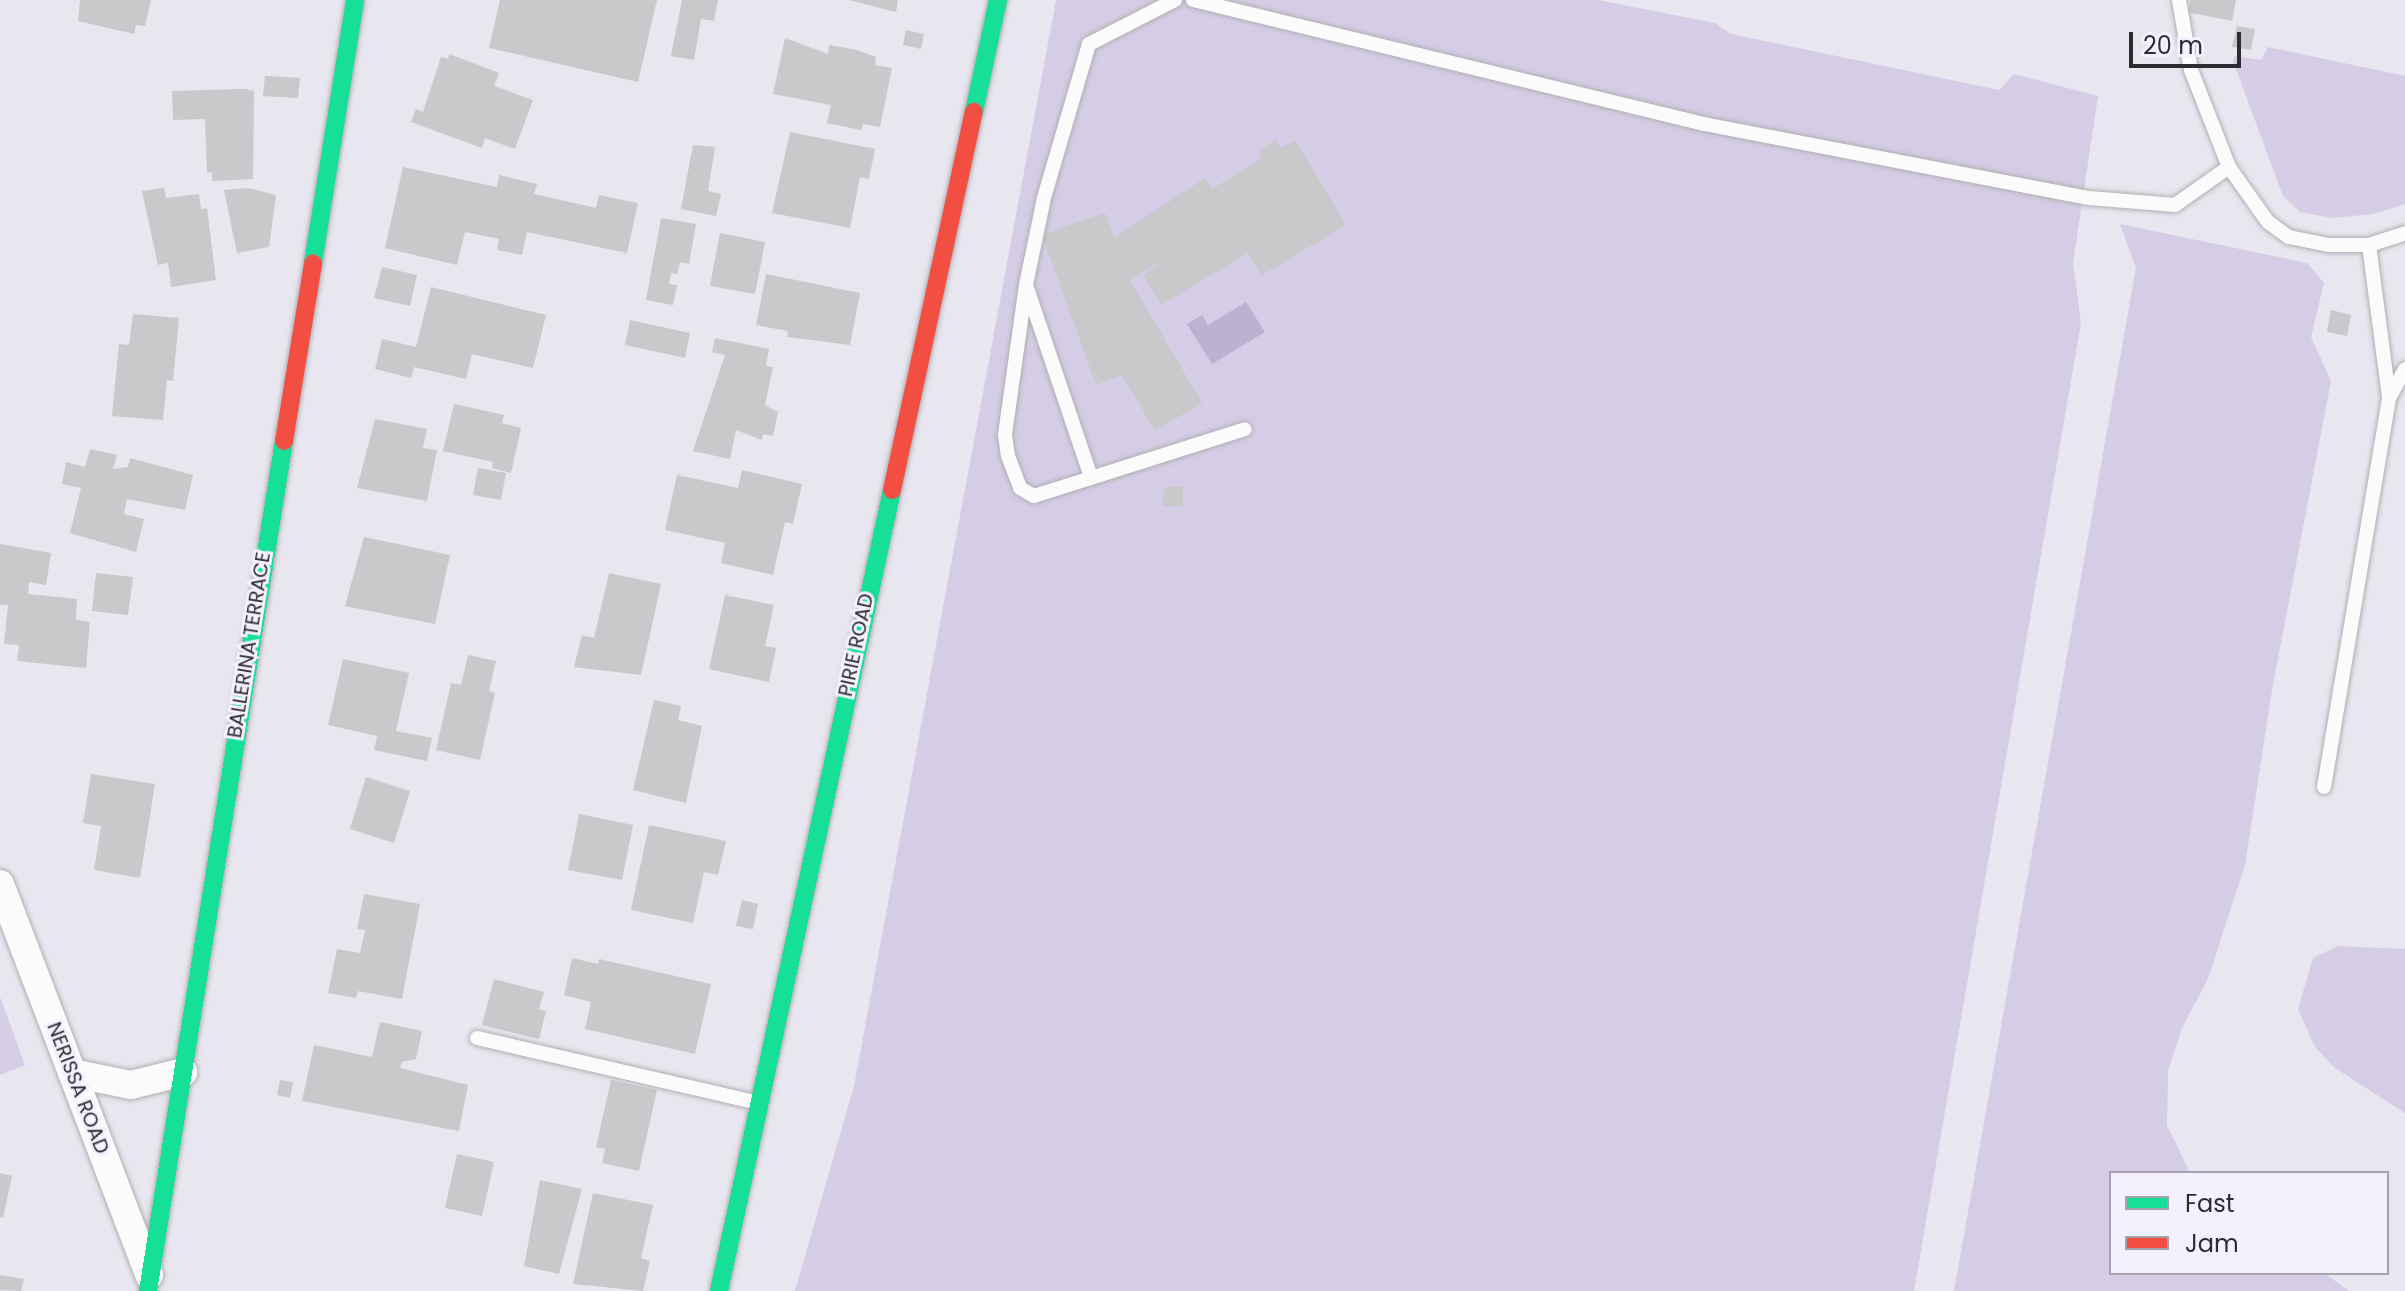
<!DOCTYPE html>
<style>
body{margin:0}
#map{position:relative;width:2405px;height:1291px;overflow:hidden;background:#e8e6ee;font-family:Poppins,sans-serif}
div>[style]{position:absolute}
.green>*{inset:0;background:#d5cde5}
.water>*{inset:0;background:#bab2ce}
.building>*{inset:0;background:#c8c9ca}
.roads{filter:drop-shadow(0 0 2px #b0afb5) drop-shadow(0 0 2px #b0afb5)}
.lane>*{height:14px;margin:-7px;padding:0 7px;transform-origin:7px;border-radius:7px;background:#fcfbfc}
.street>*{height:28px;margin:-14px;padding:0 14px;transform-origin:14px;border-radius:14px;background:#fcfbfc}
.fast>*{height:18px;margin:-9px;padding:0 9px;transform-origin:9px;border-radius:9px;background:#16e098}
.jam>*{height:18px;margin:-9px;padding:0 9px;transform-origin:9px;border-radius:9px;background:#f24e42}
span{translate:-50% -50%;white-space:nowrap;text-align:center;line-height:1.15;-webkit-text-stroke:6px #f4f0fd;paint-order:stroke}
.street-label{font-size:20px;color:#2e2c32}
.legend{position:absolute;left:2109px;top:1171px;width:280px;height:104px;box-sizing:border-box;background:#f4f0fd;border:2px solid #a5a2ac;margin:0;padding:10px 14px;list-style:none;font-size:24px;color:#2e2c32}
.legend li{display:flex;align-items:center;gap:16px;height:40px}
.legend b{width:40px;border:2px solid #a5a2ac}
.scale{position:absolute;left:2129px;top:32px;width:112px;height:36px;box-sizing:border-box;border:4px solid #2e2c32;border-top:0;padding-left:10px;font-size:24px;line-height:28px;white-space:nowrap;color:#2e2c32;-webkit-text-stroke:6px #f4f0fd;paint-order:stroke}
</style>
<div id="map">
<div class="green">
<i style="clip-path:polygon(1056px 0,1598px 0,1715px 23px,1731px 34px,1999px 90px,2014px 74px,2098px 96px,2073px 263px,2081px 323px,1914px 1291px,795px 1291px,854px 1086px)"></i>
<i style="clip-path:polygon(2268px 47px,2405px 76px,2405px 204px,2373px 214px,2332px 218px,2300px 212px,2283px 196px,2233px 61px,2235px 56px,2261px 60px)"></i>
<i style="clip-path:polygon(2120px 224px,2307px 263px,2324px 283px,2311px 337px,2331px 381px,2272px 690px,2245px 865px,2208px 979px,2182px 1028px,2168px 1071px,2167px 1125px,2190px 1173px,2111px 1173px,2111px 1273px,2324px 1273px,2349px 1291px,1954px 1291px,2136px 268px)"></i>
<i style="clip-path:polygon(2338px 946px,2405px 949px,2405px 1113px,2335px 1068px,2315px 1047px,2298px 1009px,2313px 958px)"></i>
<i style="clip-path:polygon(0 997px,25px 1065px,0 1075px)"></i>
</div>
<div class="water">
<i style="clip-path:polygon(1246px 302px,1265px 332px,1212px 364px,1187px 324px,1202px 315px,1208px 325px)"></i>
</div>
<div class="building">
<i style="clip-path:polygon(80px 0,151px 0,145px 26px,136px 25px,134px 34px,78px 21px)"></i>
<i style="clip-path:polygon(500px 0,657px 0,638px 82px,489px 48px)"></i>
<i style="clip-path:polygon(682px 0,718px 0,714px 21px,701px 19px,694px 60px,671px 56px)"></i>
<i style="clip-path:polygon(849px 0,898px 0,896px 12px)"></i>
<i style="clip-path:polygon(2191px 0,2236px 0,2232px 21px,2188px 12px)"></i>
<i style="clip-path:polygon(2237px 26px,2255px 29px,2251px 50px,2232px 47px)"></i>
<i style="clip-path:polygon(906px 30px,924px 34px,921px 49px,903px 45px)"></i>
<i style="clip-path:polygon(785px 38px,828px 54px,829px 45px,857px 50px,876px 57px,875px 65px,892px 68px,880px 127px,863px 124px,861px 130px,827px 123px,831px 105px,773px 94px)"></i>
<i style="clip-path:polygon(449px 54px,499px 73px,494px 86px,533px 100px,515px 149px,485px 138px,482px 148px,411px 122px,416px 109px,423px 112px,441px 57px,448px 59px)"></i>
<i style="clip-path:polygon(265px 76px,300px 78px,298px 98px,263px 96px)"></i>
<i style="clip-path:polygon(244px 89px,254px 91px,253px 179px,212px 181px,212px 172px,207px 173px,205px 119px,173px 120px,172px 91px)"></i>
<i style="clip-path:polygon(790px 132px,875px 149px,869px 179px,860px 177px,850px 228px,772px 213px)"></i>
<i style="clip-path:polygon(1276px 140px,1281px 148px,1295px 140px,1346px 225px,1261px 276px,1248px 253px,1161px 305px,1144px 276px,1163px 260px,1130px 280px,1202px 403px,1155px 431px,1122px 375px,1096px 385px,1042px 235px,1105px 213px,1114px 238px,1205px 178px,1212px 189px,1262px 158px,1258px 151px)"></i>
<i style="clip-path:polygon(693px 145px,715px 147px,708px 191px,721px 194px,716px 216px,681px 209px)"></i>
<i style="clip-path:polygon(403px 167px,497px 187px,499px 175px,537px 184px,534px 194px,596px 208px,599px 195px,638px 203px,627px 253px,527px 232px,522px 255px,497px 250px,499px 239px,465px 232px,457px 265px,385px 248px)"></i>
<i style="clip-path:polygon(164px 188px,166px 198px,199px 194px,201px 209px,207px 208px,216px 280px,171px 287px,168px 263px,158px 265px,142px 191px)"></i>
<i style="clip-path:polygon(248px 188px,276px 195px,269px 247px,237px 253px,224px 190px)"></i>
<i style="clip-path:polygon(661px 218px,696px 224px,689px 264px,680px 262px,677px 274px,671px 273px,669px 284px,677px 285px,673px 305px,646px 300px)"></i>
<i style="clip-path:polygon(720px 233px,765px 242px,755px 294px,710px 286px)"></i>
<i style="clip-path:polygon(382px 267px,417px 275px,410px 306px,374px 298px)"></i>
<i style="clip-path:polygon(766px 274px,860px 293px,850px 345px,787px 337px,788px 331px,756px 325px)"></i>
<i style="clip-path:polygon(431px 287px,546px 315px,533px 368px,472px 354px,466px 379px,414px 367px,411px 378px,375px 369px,382px 339px,416px 347px)"></i>
<i style="clip-path:polygon(2331px 310px,2351px 315px,2347px 336px,2327px 332px)"></i>
<i style="clip-path:polygon(133px 314px,179px 318px,173px 381px,167px 380px,163px 420px,112px 416px,119px 344px,129px 345px)"></i>
<i style="clip-path:polygon(630px 320px,690px 333px,685px 358px,625px 345px)"></i>
<i style="clip-path:polygon(715px 338px,769px 349px,766px 366px,773px 367px,765px 405px,778px 412px,773px 436px,763px 434px,762px 440px,736px 430px,730px 459px,693px 451px,725px 355px,712px 352px)"></i>
<i style="clip-path:polygon(454px 404px,504px 415px,502px 423px,521px 428px,511px 473px,492px 468px,493px 462px,443px 451px)"></i>
<i style="clip-path:polygon(375px 419px,427px 429px,423px 448px,437px 450px,427px 501px,357px 488px)"></i>
<i style="clip-path:polygon(90px 449px,117px 455px,113px 469px,128px 467px,130px 458px,193px 475px,185px 510px,127px 499px,124px 514px,144px 519px,136px 552px,70px 533px,81px 488px,62px 484px,66px 462px,85px 467px)"></i>
<i style="clip-path:polygon(478px 468px,506px 473px,501px 500px,473px 495px)"></i>
<i style="clip-path:polygon(742px 470px,802px 484px,793px 524px,785px 522px,773px 575px,721px 563px,725px 543px,665px 530px,677px 475px,738px 488px)"></i>
<i style="clip-path:polygon(1164px 487px,1183px 487px,1183px 506px,1163px 506px)"></i>
<i style="clip-path:polygon(364px 537px,450px 555px,435px 624px,345px 606px)"></i>
<i style="clip-path:polygon(0 544px,51px 553px,46px 585px,29px 582px,28px 594px,77px 599px,76px 620px,90px 622px,86px 668px,17px 661px,19px 645px,4px 644px,8px 605px,0 605px)"></i>
<i style="clip-path:polygon(96px 573px,133px 577px,128px 615px,92px 611px)"></i>
<i style="clip-path:polygon(609px 573px,661px 584px,641px 675px,574px 667px,582px 635px,594px 638px)"></i>
<i style="clip-path:polygon(725px 595px,774px 605px,765px 646px,776px 648px,769px 682px,709px 669px)"></i>
<i style="clip-path:polygon(468px 655px,496px 661px,489px 691px,495px 693px,480px 760px,436px 750px,451px 683px,461px 685px)"></i>
<i style="clip-path:polygon(343px 659px,409px 673px,396px 731px,432px 738px,427px 761px,374px 750px,377px 736px,328px 725px)"></i>
<i style="clip-path:polygon(654px 700px,681px 706px,678px 720px,702px 726px,686px 803px,633px 790px)"></i>
<i style="clip-path:polygon(91px 774px,155px 784px,140px 878px,94px 870px,101px 826px,83px 823px)"></i>
<i style="clip-path:polygon(366px 777px,410px 791px,394px 843px,350px 829px)"></i>
<i style="clip-path:polygon(579px 814px,633px 825px,622px 880px,568px 870px)"></i>
<i style="clip-path:polygon(649px 825px,726px 841px,718px 875px,704px 872px,693px 923px,631px 910px)"></i>
<i style="clip-path:polygon(364px 894px,420px 904px,402px 999px,358px 991px,356px 998px,328px 993px,337px 949px,360px 953px,365px 930px,357px 929px)"></i>
<i style="clip-path:polygon(742px 900px,758px 904px,753px 929px,736px 926px)"></i>
<i style="clip-path:polygon(572px 958px,598px 964px,599px 959px,711px 984px,695px 1054px,585px 1029px,591px 1002px,564px 995px)"></i>
<i style="clip-path:polygon(494px 979px,544px 992px,539px 1009px,546px 1011px,539px 1039px,482px 1025px)"></i>
<i style="clip-path:polygon(380px 1022px,422px 1031px,416px 1059px,402px 1062px,400px 1068px,468px 1085px,459px 1131px,302px 1101px,314px 1045px,372px 1057px)"></i>
<i style="clip-path:polygon(280px 1080px,293px 1082px,290px 1098px,277px 1095px)"></i>
<i style="clip-path:polygon(611px 1080px,657px 1090px,639px 1171px,602px 1163px,605px 1149px,596px 1147px)"></i>
<i style="clip-path:polygon(457px 1154px,494px 1162px,482px 1216px,445px 1208px)"></i>
<i style="clip-path:polygon(0 1173px,12px 1176px,3px 1218px,0 1217px)"></i>
<i style="clip-path:polygon(540px 1180px,582px 1189px,559px 1274px,524px 1266px)"></i>
<i style="clip-path:polygon(593px 1193px,653px 1205px,641px 1258px,650px 1261px,643px 1291px,573px 1284px)"></i>
<i style="clip-path:polygon(0 1275px,24px 1279px,21px 1291px,0 1290px)"></i>
</div>
<div class="roads">
<div class="lane">
<i style="left:1175px;top:0;width:97px;rotate:152.9deg"></i>
<i style="left:1089px;top:44px;width:160px;rotate:106.3deg"></i>
<i style="left:1044px;top:198px;width:89px;rotate:101.7deg"></i>
<i style="left:1026px;top:285px;width:151px;rotate:98deg"></i>
<i style="left:1005px;top:435px;width:21px;rotate:82deg"></i>
<i style="left:1008px;top:456px;width:34px;rotate:69deg"></i>
<i style="left:1020px;top:488px;width:16px;rotate:30deg"></i>
<i style="left:1034px;top:496px;width:221px;rotate:-17.6deg"></i>
<i style="left:1193px;top:0;width:526px;rotate:13.64deg"></i>
<i style="left:1704px;top:124px;width:392px;rotate:10.9deg"></i>
<i style="left:2089px;top:198px;width:86px;rotate:4.7deg"></i>
<i style="left:2175px;top:205px;width:66px;rotate:-35.1deg"></i>
<i style="left:2179px;top:0;width:71px;rotate:80.3deg"></i>
<i style="left:2191px;top:70px;width:104px;rotate:68.6deg"></i>
<i style="left:2229px;top:167px;width:67px;rotate:54.7deg"></i>
<i style="left:2268px;top:222px;width:26px;rotate:36deg"></i>
<i style="left:2289px;top:237px;width:41px;rotate:11.3deg"></i>
<i style="left:2329px;top:245px;width:40px"></i>
<i style="left:2369px;top:245px;width:38px;rotate:-18deg"></i>
<i style="left:2369px;top:245px;width:153px;rotate:82.5deg"></i>
<i style="left:1027px;top:288px;width:200px;rotate:71.3deg"></i>
<i style="left:2324px;top:787px;width:394px;rotate:-80.5deg"></i>
<i style="left:2389px;top:398px;width:33px;rotate:-61deg"></i>
<i style="left:477px;top:1038px;width:285px;rotate:13deg"></i>
</div>
<div class="street">
<i style="left:0;top:884px;width:418px;rotate:69.1deg"></i>
<i style="left:72px;top:1073px;width:60px;rotate:11.5deg"></i>
<i style="left:131px;top:1085px;width:54px;rotate:-14deg"></i>
</div>
<div class="fast">
<i style="left:974px;top:112px;width:115px;rotate:-77.9deg"></i>
<i style="left:313px;top:263px;width:266px;rotate:-80.9deg"></i>
<i style="left:148px;top:1291px;width:861px;rotate:-80.91deg"></i>
<i style="left:719px;top:1291px;width:819px;rotate:-77.81deg"></i>
</div>
<div class="jam">
<i style="left:284px;top:441px;width:180px;rotate:-80.7deg"></i>
<i style="left:892px;top:490px;width:387px;rotate:-77.8deg"></i>
</div>
</div>
<div class="street-label">
<span style="left:249px;top:645px;rotate:-81deg">BALLERINA TERRACE</span>
<span style="left:856px;top:645px;rotate:-78deg">PIRIE ROAD</span>
<span style="left:78px;top:1088px;rotate:69deg">NERISSA ROAD</span>
</div>
<ul class="legend">
<li><b style="height:10px;background:#16e098"></b>Fast</li>
<li><b style="height:10px;background:#f24e42"></b>Jam</li>
</ul>
<div class="scale">20 m</div>
</div>
